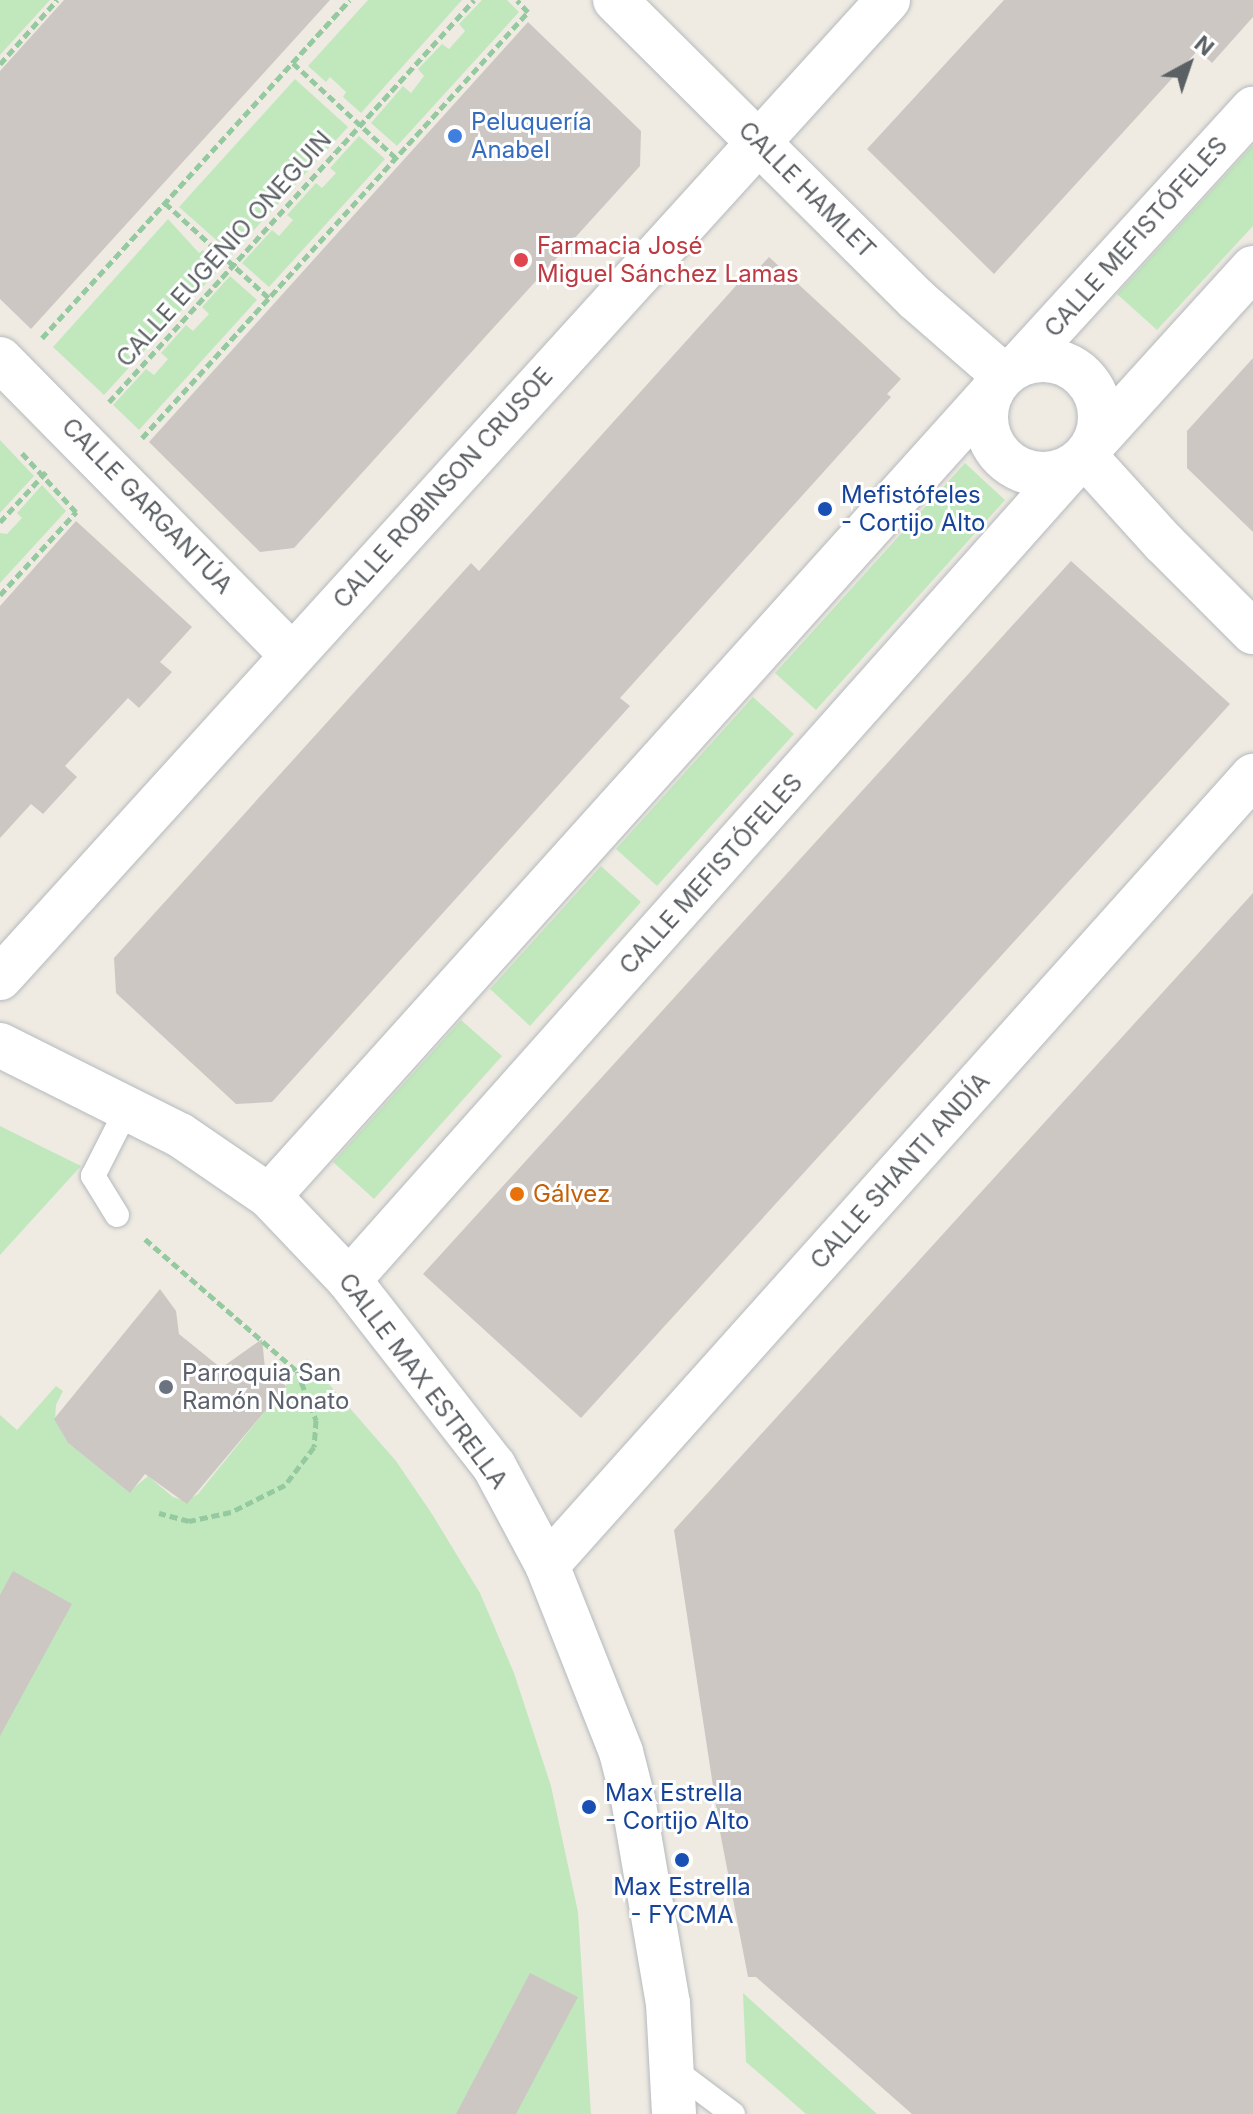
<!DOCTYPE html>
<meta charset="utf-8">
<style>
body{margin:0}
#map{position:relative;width:1253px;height:2114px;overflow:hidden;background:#efebe3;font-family:Inter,sans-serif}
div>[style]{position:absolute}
.green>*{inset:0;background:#c1e8bd}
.building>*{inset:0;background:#ccc7c2}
.path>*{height:5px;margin-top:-2.5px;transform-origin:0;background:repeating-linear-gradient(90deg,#95caa0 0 8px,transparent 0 12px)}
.roads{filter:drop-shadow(0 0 2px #b5b9be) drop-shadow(0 0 2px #b5b9be)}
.service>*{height:24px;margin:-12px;padding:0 12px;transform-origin:12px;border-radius:12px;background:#fff}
.minor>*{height:44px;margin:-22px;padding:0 22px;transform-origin:22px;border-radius:22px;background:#fff}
.minor>.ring{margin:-22px;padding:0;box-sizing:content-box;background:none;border:44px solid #fff;border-radius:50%}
.dots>*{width:22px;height:22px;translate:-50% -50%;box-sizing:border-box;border:4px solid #fff;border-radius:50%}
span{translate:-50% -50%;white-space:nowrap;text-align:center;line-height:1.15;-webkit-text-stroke:6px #fff;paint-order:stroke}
.shop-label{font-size:24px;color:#366cbe}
.left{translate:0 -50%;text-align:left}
.street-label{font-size:24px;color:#5b6064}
.health-label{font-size:24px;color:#be3a42}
.transit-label{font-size:24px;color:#164399}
.food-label{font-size:24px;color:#c56008}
.worship-label{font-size:24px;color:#5b616d}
.north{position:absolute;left:1149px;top:24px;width:80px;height:80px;-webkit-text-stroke:6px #fff;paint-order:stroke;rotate:40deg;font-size:22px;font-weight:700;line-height:32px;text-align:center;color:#5b6064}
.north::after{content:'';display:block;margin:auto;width:28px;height:36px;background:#5b6064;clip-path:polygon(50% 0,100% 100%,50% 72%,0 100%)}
</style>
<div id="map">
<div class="green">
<i style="clip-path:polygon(0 0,50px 0,0 55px)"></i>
<i style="clip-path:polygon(368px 0,462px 0,361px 113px,343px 97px,346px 92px,330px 77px,326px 82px,308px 66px)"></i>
<i style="clip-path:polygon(482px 0,507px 0,519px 12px,397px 146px,371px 123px,403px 86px,411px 93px,424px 76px,418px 69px,442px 44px,449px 49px,465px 31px,459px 24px)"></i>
<i style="clip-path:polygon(295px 79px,348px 127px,232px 254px,179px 207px)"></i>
<i style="clip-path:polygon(359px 136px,385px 159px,269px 287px,242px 263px,272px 230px,279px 236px,293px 220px,287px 215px,316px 183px,322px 188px,336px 173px,330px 168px)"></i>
<i style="clip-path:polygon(1253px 145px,1253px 226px,1157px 330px,1117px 294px)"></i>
<i style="clip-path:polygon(168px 219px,199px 253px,203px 250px,221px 267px,104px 395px,53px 347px)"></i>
<i style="clip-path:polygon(230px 276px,257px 300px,139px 430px,113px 405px,146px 369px,154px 375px,168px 359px,161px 353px,186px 325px,193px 331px,209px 314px,202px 307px)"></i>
<i style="clip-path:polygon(0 440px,34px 476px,0 513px)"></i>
<i style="clip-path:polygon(965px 463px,1005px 500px,816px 710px,775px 673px)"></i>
<i style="clip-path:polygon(42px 485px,66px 511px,0 583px,0 533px,7px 534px,22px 518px,17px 513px)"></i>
<i style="clip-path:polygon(753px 697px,794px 734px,657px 886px,616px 849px)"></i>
<i style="clip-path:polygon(601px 866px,641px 902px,530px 1026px,490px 989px)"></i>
<i style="clip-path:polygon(461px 1020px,502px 1056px,374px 1199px,333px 1162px)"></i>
<i style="clip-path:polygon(0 1126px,81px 1166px,0 1255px)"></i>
<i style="clip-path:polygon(307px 1359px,396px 1461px,432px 1514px,480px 1593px,514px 1673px,551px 1786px,578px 1912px,591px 2114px,0 2114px,0 1415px,17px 1430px,56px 1386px,63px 1391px,56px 1405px,55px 1420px,68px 1443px,129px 1492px,148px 1476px,173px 1497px,186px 1501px,198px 1494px)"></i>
<i style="clip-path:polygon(743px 1993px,877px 2114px,806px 2114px,746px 2062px)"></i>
</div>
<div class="building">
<i style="clip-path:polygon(64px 0,330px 0,31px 329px,0 299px,0 71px)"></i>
<i style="clip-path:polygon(1004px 0,1253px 0,1253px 17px,1212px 63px,1198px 50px,994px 274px,867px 149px)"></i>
<i style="clip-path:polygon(528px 22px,641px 131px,640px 166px,294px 548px,260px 552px,149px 442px)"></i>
<i style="clip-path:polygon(769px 257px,901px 379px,887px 394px,891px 397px,620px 698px,630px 706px,272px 1102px,236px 1104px,116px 993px,114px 958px,471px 563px,479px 571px,752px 268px,756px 271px)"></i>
<i style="clip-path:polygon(1253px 358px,1253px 532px,1187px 468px,1187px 431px)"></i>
<i style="clip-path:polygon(76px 521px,192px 627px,160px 662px,172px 672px,139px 708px,128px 698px,65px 766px,77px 777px,43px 814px,31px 804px,0 838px,0 606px)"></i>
<i style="clip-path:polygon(1071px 561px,1230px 704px,581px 1418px,423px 1274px)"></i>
<i style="clip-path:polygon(1253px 893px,1253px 2114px,912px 2114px,756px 1977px,748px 1977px,720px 1832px,674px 1530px)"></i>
<i style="clip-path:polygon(160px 1289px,176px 1311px,179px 1334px,221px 1368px,262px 1339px,265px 1368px,286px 1386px,187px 1504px,145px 1474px,130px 1493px,68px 1443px,54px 1419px)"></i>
<i style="clip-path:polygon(13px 1571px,72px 1604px,0 1736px,0 1595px)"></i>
<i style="clip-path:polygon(530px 1973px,578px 1997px,516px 2114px,456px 2114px)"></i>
</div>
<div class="path">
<i style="left:293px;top:63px;width:139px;rotate:42.7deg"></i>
<i style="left:0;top:64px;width:86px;rotate:-48.3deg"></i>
<i style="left:165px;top:203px;width:141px;rotate:42.4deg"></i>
<i style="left:42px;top:338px;width:457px;rotate:-47.7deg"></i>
<i style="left:109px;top:402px;width:543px;rotate:-47.76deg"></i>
<i style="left:142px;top:438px;width:575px;rotate:-47.82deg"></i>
<i style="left:528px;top:12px;width:16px;rotate:-133deg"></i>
<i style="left:0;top:522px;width:68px;rotate:-47.4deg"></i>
<i style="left:0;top:595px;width:113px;rotate:-47.5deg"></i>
<i style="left:76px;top:512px;width:80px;rotate:-132.5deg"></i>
<i style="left:145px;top:1239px;width:201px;rotate:41deg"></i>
<i style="left:297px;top:1371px;width:53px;rotate:68.8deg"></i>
<i style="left:316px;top:1420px;width:27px;rotate:94deg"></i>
<i style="left:314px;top:1447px;width:48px;rotate:127.3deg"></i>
<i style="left:285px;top:1485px;width:60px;rotate:153.4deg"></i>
<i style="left:231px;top:1512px;width:43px;rotate:167.9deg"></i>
<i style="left:189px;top:1521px;width:31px;rotate:-165deg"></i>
</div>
<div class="roads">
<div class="service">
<i style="left:117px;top:1215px;width:46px;rotate:-121.6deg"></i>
<i style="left:93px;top:1176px;width:75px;rotate:-63.1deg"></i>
<i style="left:673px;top:2069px;width:75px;rotate:36.9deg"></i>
</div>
<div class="minor">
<i style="left:615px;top:0;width:424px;rotate:44.8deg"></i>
<i style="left:916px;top:299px;width:116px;rotate:41.1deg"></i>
<i style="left:0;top:359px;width:416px;rotate:45.4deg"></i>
<i class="ring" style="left:986px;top:360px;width:70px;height:70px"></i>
<i style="left:1019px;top:365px;width:347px;rotate:-47.6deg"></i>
<i style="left:1095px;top:442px;width:235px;rotate:-47.8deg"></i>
<i style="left:1085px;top:456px;width:118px;rotate:47.8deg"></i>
<i style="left:1164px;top:543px;width:126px;rotate:45deg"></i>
<i style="left:0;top:978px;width:1321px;rotate:-47.76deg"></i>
<i style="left:0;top:1045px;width:201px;rotate:26.6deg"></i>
<i style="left:180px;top:1135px;width:108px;rotate:34.4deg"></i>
<i style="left:269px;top:1196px;width:116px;rotate:46.4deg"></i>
<i style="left:349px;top:1280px;width:236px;rotate:52.1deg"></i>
<i style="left:494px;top:1466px;width:112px;rotate:61.8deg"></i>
<i style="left:547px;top:1565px;width:201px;rotate:68.4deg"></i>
<i style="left:621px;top:1752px;width:49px;rotate:75.7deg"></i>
<i style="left:633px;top:1799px;width:207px;rotate:80.3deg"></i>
<i style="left:668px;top:2003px;width:111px;rotate:86.9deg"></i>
<i style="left:269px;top:1196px;width:1081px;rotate:-48.04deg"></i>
<i style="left:349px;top:1280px;width:1088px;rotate:-48.35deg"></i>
<i style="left:547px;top:1565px;width:1059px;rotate:-48.18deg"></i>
</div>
</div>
<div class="dots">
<i style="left:455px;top:136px;background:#3f7fe0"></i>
<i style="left:521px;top:260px;background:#e0444e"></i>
<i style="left:825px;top:509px;background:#1a4fb4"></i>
<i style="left:517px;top:1194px;background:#e8710a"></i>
<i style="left:166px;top:1387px;background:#6b7280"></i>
<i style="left:589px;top:1807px;background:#1a4fb4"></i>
<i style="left:682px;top:1860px;background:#1a4fb4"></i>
</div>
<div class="shop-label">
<span class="left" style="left:471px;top:136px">Peluquería<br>Anabel</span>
</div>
<div class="street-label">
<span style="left:807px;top:190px;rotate:45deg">CALLE HAMLET</span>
<span style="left:1136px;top:237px;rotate:-48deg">CALLE MEFISTÓFELES</span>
<span style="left:224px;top:249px;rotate:-48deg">CALLE EUGENIO ONEGUIN</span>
<span style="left:443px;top:488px;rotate:-48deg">CALLE ROBINSON CRUSOE</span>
<span style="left:147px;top:506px;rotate:46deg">CALLE GARGANTÚA</span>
<span style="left:711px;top:874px;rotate:-48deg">CALLE MEFISTÓFELES</span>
<span style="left:900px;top:1171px;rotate:-48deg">CALLE SHANTI ANDÍA</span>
<span style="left:423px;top:1381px;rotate:53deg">CALLE MAX ESTRELLA</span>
</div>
<div class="health-label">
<span class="left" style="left:537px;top:260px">Farmacia José<br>Miguel Sánchez Lamas</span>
</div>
<div class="transit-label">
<span class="left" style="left:841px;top:509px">Mefistófeles<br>- Cortijo Alto</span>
<span class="left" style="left:605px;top:1807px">Max Estrella<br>- Cortijo Alto</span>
<span style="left:682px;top:1901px">Max Estrella<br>- FYCMA</span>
</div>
<div class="food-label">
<span class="left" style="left:533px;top:1194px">Gálvez</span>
</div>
<div class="worship-label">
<span class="left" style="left:182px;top:1387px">Parroquia San<br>Ramón Nonato</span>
</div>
<div class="north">N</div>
</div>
